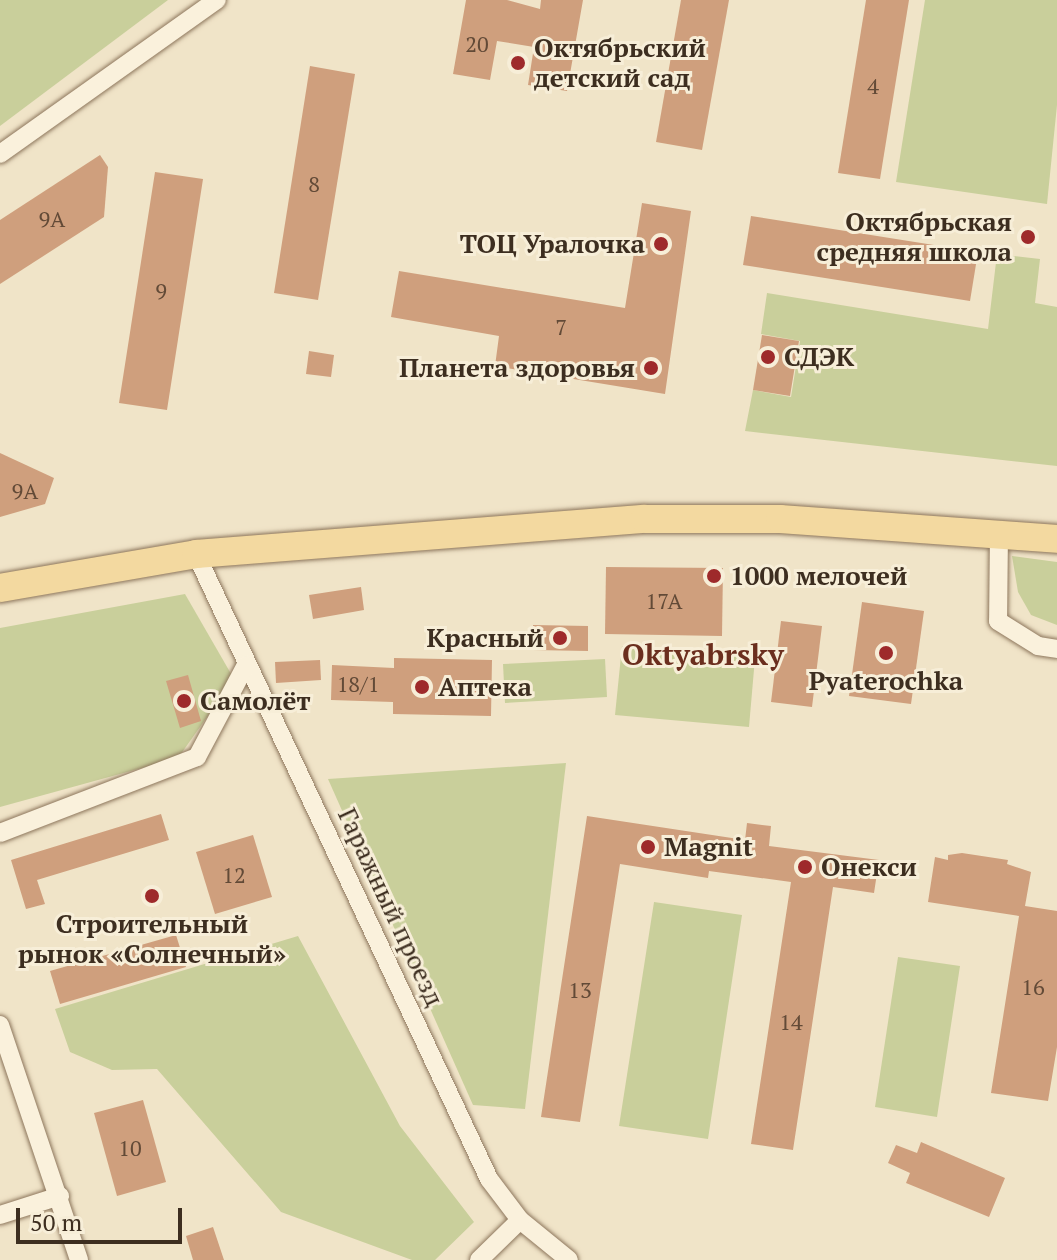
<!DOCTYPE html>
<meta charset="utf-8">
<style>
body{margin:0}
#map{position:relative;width:1057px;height:1260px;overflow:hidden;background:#f0e4c8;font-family:"PT Serif",serif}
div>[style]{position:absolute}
.green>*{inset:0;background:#c9cf9b}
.building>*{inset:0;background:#cf9f7d}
.roads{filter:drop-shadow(0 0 2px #8d765c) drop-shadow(0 0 2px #8d765c)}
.minor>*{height:18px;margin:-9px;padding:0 9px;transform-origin:9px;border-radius:9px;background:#faf1dc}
.primary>*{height:28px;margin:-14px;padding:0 14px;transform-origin:14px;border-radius:14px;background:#f3d9a0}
.dots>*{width:22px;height:22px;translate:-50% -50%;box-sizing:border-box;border:4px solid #f7eed8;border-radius:50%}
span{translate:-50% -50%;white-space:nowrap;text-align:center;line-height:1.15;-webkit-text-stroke:6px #f7eed8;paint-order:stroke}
.number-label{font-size:22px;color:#624a37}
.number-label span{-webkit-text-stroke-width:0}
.poi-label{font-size:26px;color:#3d2e20;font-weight:700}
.left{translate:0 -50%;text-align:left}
.right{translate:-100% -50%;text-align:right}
.street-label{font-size:26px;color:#3d2e20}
.quarter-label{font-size:30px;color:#6b2e1e;font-weight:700}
.scale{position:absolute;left:16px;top:1208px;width:166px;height:36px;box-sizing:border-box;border:4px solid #3d2e20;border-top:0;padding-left:10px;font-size:24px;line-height:28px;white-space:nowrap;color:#3d2e20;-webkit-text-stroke:6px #f7eed8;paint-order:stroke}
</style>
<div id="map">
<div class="green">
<i style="clip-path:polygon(0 0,168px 0,0 126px)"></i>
<i style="clip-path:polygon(925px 0,1057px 0,1057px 105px,1047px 204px,896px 182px)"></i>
<i style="clip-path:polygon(997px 254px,1040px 259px,1035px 303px,1057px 307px,1057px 466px,745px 431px,753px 390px,791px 397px,800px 341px,761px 334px,767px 293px,988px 329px)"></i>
<i style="clip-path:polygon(1012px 556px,1057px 562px,1057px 625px,1031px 615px,1018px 592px)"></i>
<i style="clip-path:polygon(185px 594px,234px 679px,178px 758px,0 807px,0 628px)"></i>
<i style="clip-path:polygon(622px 646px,755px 658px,749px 727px,615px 715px)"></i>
<i style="clip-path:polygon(605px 659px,607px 697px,505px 703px,503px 664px)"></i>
<i style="clip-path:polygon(566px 763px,525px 1109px,473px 1105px,328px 779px)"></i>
<i style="clip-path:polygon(654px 902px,742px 915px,708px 1139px,619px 1126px)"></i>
<i style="clip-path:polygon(298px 936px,400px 1126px,474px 1222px,435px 1260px,412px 1260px,281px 1212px,157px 1069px,112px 1070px,70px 1052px,55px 1009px)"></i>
<i style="clip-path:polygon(898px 957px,960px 966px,937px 1117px,875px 1107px)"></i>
</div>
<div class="building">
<i style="clip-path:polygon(466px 0,507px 0,540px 9px,541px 0,583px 0,567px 91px,528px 85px,534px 47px,497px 41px,490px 80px,453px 74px)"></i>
<i style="clip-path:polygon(681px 0,729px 0,702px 150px,656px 142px)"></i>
<i style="clip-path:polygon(866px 0,909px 0,880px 179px,838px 173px)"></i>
<i style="clip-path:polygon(310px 66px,355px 74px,318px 300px,274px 293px)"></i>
<i style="clip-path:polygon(100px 155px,108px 167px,104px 217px,0 284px,0 220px)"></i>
<i style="clip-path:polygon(155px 172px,203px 179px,167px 410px,119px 403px)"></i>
<i style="clip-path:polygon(642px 203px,691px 211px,665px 394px,495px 366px,499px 336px,391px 317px,399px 271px,625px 308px)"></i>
<i style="clip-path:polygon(751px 216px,978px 252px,970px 301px,743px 265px)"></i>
<i style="clip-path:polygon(762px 335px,799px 341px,790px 396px,753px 390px)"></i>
<i style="clip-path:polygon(309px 351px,334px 355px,331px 377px,306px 374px)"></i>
<i style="clip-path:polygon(0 453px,54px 478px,45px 504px,0 517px)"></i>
<i style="clip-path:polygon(606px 567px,723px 568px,722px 636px,605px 634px)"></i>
<i style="clip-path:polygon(361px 587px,364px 610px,313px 619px,309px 595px)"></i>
<i style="clip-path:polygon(862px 602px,924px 611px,911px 704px,849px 696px)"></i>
<i style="clip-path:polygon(781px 621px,822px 626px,812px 707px,771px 702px)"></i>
<i style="clip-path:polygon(533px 625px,588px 626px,588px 651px,533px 650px)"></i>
<i style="clip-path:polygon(394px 658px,492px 660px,491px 716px,393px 714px,393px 702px,331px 700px,332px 665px,394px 668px)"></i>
<i style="clip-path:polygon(320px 660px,321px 680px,276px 683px,275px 662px)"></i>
<i style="clip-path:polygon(188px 675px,201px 721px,180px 728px,166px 681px)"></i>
<i style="clip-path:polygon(161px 814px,169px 840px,37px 880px,45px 904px,26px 909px,11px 860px)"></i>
<i style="clip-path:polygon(587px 816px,745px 840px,747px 823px,771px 826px,769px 846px,879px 860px,874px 893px,833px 887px,793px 1150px,751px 1144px,791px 882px,709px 871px,708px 878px,620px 864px,580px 1122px,541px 1117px)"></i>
<i style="clip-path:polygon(253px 835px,272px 897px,215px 914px,196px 852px)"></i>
<i style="clip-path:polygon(962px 853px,1008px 860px,1007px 864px,1031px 872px,1025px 906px,1057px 911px,1057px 1047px,1048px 1101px,991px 1093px,1019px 916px,928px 902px,935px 857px,948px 860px,948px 855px)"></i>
<i style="clip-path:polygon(176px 935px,186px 967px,60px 1004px,50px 971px)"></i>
<i style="clip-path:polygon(143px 1100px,166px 1182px,117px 1196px,94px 1113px)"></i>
<i style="clip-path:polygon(921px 1142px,1005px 1178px,989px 1217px,906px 1183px,910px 1173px,888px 1163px,896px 1145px,917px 1153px)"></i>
<i style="clip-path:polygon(213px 1227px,224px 1260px,193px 1260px,186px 1236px)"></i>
</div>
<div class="roads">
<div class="minor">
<i style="left:0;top:154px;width:266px;rotate:-35.4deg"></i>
<i style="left:999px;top:532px;width:89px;rotate:90.6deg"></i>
<i style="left:998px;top:621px;width:47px;rotate:32deg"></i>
<i style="left:1038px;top:646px;width:19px;rotate:9deg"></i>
<i style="left:196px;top:554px;width:690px;rotate:64.88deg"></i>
<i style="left:489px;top:1179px;width:51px;rotate:52.9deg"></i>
<i style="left:520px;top:1220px;width:63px;rotate:39.2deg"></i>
<i style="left:0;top:833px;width:211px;rotate:-21.1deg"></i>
<i style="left:197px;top:757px;width:104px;rotate:-62deg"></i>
<i style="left:0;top:1025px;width:248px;rotate:71.4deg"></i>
<i style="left:0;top:1215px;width:63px;rotate:-17.6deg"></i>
<i style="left:479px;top:1260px;width:57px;rotate:-44.3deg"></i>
</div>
<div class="primary">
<i style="left:0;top:588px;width:199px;rotate:-9.8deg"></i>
<i style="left:196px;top:554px;width:450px;rotate:-4.5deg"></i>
<i style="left:645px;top:519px;width:135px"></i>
<i style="left:780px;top:519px;width:278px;rotate:4.1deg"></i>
</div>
</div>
<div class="dots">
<i style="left:518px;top:63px;background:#9e2a2b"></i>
<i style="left:1028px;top:237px;background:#9e2a2b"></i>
<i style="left:661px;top:244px;background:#9e2a2b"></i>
<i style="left:768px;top:357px;background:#9e2a2b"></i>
<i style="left:651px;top:368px;background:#9e2a2b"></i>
<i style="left:714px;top:576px;background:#9e2a2b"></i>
<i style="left:560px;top:638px;background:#9e2a2b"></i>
<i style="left:886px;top:653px;background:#9e2a2b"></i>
<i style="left:422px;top:687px;background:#9e2a2b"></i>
<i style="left:184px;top:701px;background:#9e2a2b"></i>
<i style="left:648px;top:847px;background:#9e2a2b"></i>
<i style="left:805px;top:867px;background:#9e2a2b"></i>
<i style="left:152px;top:896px;background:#9e2a2b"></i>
</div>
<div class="number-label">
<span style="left:477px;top:44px">20</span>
<span style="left:873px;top:86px">4</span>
<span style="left:314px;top:184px">8</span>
<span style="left:52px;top:219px">9А</span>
<span style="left:161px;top:291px">9</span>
<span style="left:561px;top:327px">7</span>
<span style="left:25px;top:491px">9А</span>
<span style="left:664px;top:601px">17А</span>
<span style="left:358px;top:684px">18/1</span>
<span style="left:234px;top:875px">12</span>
<span style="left:1033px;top:987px">16</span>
<span style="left:580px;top:990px">13</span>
<span style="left:791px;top:1022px">14</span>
<span style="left:130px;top:1148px">10</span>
</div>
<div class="poi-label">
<span class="left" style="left:534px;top:63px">Октябрьский<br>детский сад</span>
<span class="right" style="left:1012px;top:237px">Октябрьская<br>средняя школа</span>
<span class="right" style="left:645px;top:244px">ТОЦ Уралочка</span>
<span class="left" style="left:784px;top:357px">СДЭК</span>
<span class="right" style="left:635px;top:368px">Планета здоровья</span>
<span class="left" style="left:730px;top:576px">1000 мелочей</span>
<span class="right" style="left:544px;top:638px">Красный</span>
<span style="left:886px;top:681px">Pyaterochka</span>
<span class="left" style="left:438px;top:687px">Аптека</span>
<span class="left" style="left:200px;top:701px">Самолёт</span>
<span class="left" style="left:664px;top:847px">Magnit</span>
<span class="left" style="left:821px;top:867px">Онекси</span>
<span style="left:152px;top:939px">Строительный<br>рынок «Солнечный»</span>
</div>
<div class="street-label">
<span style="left:391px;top:907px;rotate:65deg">Гаражный проезд</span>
</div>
<div class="quarter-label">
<span style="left:703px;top:654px">Oktyabrsky</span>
</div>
<div class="scale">50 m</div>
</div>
